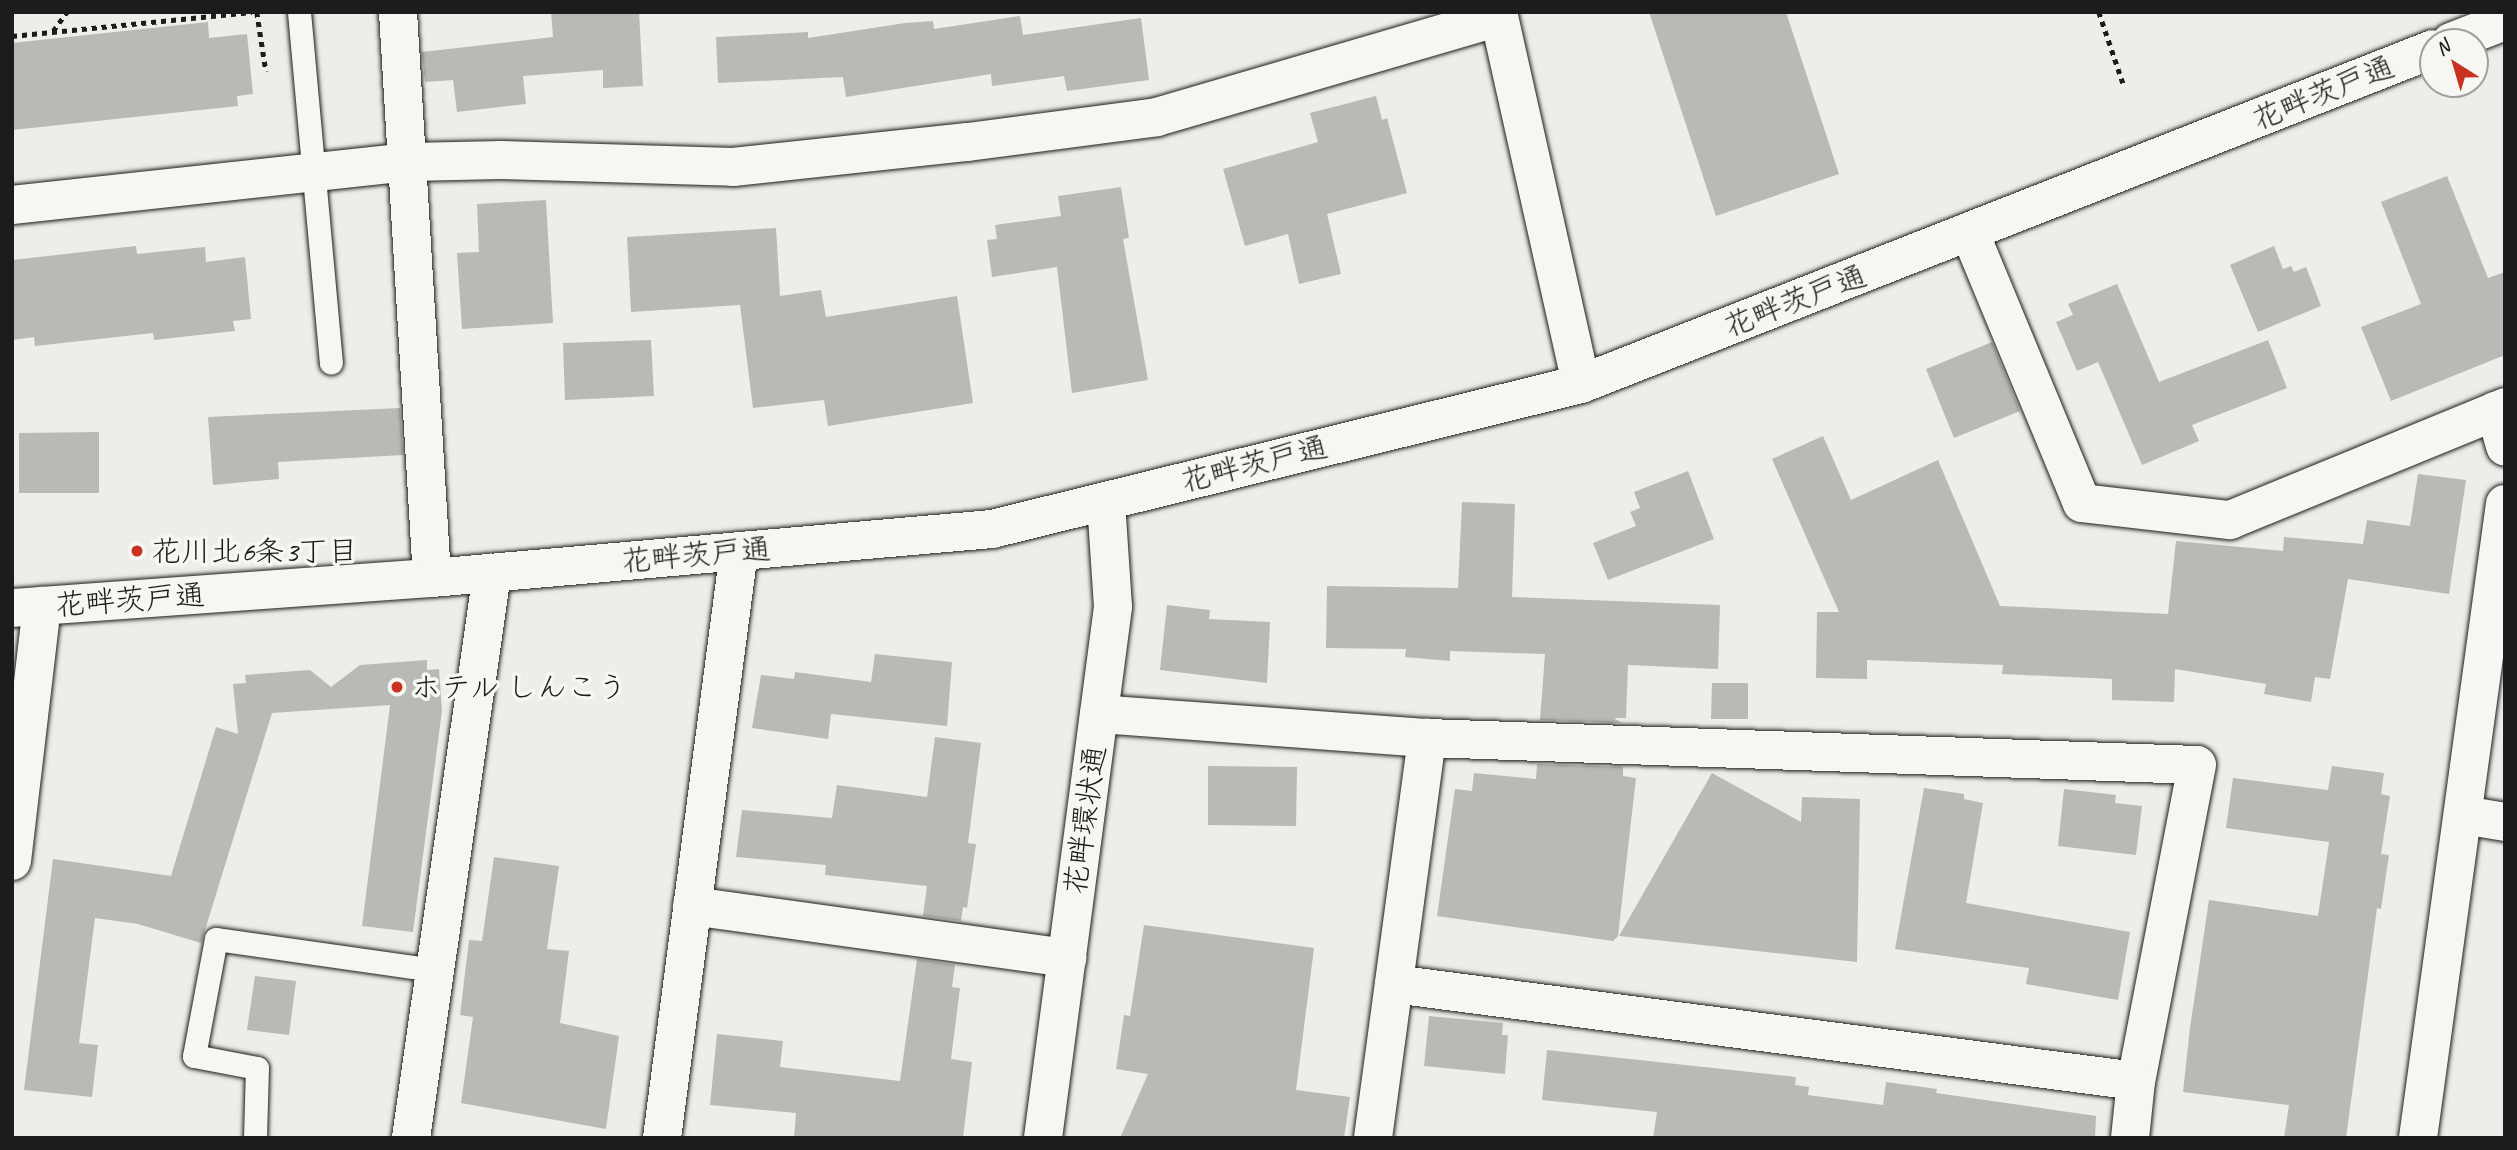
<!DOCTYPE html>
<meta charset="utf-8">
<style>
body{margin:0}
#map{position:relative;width:2517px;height:1150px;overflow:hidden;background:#edede9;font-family:Caveat,"Klee One",sans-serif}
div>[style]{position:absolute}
.building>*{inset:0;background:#b9b9b6}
.path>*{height:4.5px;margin-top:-2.25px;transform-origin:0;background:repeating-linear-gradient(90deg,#1c1c1c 0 5px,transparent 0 10px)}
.roads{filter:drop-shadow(0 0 2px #1c1c1c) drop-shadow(0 0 2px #1c1c1c)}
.lane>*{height:23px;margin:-11.5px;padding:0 11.5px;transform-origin:11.5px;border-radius:11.5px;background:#f6f6f2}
.street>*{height:38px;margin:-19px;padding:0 19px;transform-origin:19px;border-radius:19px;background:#f6f6f2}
.secondary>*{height:38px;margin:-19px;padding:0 19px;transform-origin:19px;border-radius:19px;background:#f6f6f2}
.dots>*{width:19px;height:19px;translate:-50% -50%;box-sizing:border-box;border:4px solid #f6f6f2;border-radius:50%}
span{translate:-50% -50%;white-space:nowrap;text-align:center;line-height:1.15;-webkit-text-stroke:7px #f6f6f2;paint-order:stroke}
.street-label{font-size:30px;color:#1c1c1c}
.poi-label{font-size:30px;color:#1c1c1c}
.left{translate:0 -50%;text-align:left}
.frame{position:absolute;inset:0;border:14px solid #1c1c1c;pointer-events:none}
.north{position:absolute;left:2419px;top:28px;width:70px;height:70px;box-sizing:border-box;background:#f6f6f2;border:2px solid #9f9f9c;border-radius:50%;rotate:323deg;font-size:19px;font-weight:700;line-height:28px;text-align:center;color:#1c1c1c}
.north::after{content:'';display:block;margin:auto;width:24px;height:32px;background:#c8321e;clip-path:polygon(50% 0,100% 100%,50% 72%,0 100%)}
</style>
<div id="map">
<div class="building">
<i style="clip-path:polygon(551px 12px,639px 12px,643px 86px,603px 88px,603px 70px,523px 76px,526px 104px,457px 112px,453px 80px,425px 82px,422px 52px,553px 37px)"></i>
<i style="clip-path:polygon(1649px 12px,1786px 12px,1839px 174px,1716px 216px)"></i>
<i style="clip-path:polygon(1020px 16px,1023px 35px,1141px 18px,1149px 80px,1067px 91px,1064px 76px,992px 86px,991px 74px,846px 97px,843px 77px,718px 83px,716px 37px,808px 32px,808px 38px,905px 23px,933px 21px,934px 29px)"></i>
<i style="clip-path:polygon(208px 22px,209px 38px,247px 34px,253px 94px,237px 96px,238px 106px,12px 130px,12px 43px)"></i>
<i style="clip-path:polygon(1376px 96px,1382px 120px,1387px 118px,1407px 193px,1327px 214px,1341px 274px,1299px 284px,1288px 234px,1245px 246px,1223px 169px,1318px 142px,1310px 113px)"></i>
<i style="clip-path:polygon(2447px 176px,2488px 278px,2505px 272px,2505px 355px,2391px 401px,2361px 327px,2421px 304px,2381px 202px)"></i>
<i style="clip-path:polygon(1121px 187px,1129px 238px,1123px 239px,1148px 380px,1072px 393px,1057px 267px,992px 277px,987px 240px,997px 239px,995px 225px,1061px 216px,1058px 196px)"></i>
<i style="clip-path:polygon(546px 200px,553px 323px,462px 329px,457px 253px,479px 252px,477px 204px)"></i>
<i style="clip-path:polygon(776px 228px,780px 296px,821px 290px,826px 317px,957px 296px,973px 403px,828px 426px,824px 400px,753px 408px,740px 305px,631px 312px,627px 237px)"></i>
<i style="clip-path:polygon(136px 246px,137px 254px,205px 247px,206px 262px,245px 257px,251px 319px,233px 321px,235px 331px,154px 340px,153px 333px,35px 346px,34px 337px,12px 340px,12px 260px)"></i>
<i style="clip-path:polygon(2274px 246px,2283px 269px,2291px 266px,2294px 272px,2306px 267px,2321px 306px,2258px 332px,2230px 265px)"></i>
<i style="clip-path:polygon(2117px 284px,2159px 382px,2268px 340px,2287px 388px,2192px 425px,2199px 441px,2142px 465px,2098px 362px,2077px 371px,2056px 322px,2073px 315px,2068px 304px)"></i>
<i style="clip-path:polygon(651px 340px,654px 396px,565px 400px,563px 343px)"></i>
<i style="clip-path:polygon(1992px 342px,2020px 411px,1954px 438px,1926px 369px)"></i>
<i style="clip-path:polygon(400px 408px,403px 455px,278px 462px,279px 479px,213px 485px,208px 417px)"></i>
<i style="clip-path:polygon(99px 432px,99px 493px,19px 493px,19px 433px)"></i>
<i style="clip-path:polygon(1823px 436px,1851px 500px,1938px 460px,2000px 606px,2168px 614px,2176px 541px,2283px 551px,2284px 537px,2363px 544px,2367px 520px,2410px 526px,2418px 474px,2466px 480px,2449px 594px,2348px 579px,2330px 679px,2315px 677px,2311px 702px,2264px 694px,2266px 684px,2175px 669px,2174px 702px,2112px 700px,2112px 679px,2002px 674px,2003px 665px,1867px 660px,1867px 679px,1816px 678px,1817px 612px,1839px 612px,1772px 459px)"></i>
<i style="clip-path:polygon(1688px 471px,1714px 539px,1608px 580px,1593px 543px,1636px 526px,1630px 512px,1640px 508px,1634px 492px)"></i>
<i style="clip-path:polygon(1462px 502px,1515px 504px,1512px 597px,1720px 605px,1718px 669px,1628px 665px,1626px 718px,1614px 718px,1622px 723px,1540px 720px,1545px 654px,1450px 651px,1450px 661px,1405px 657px,1406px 649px,1326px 648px,1327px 586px,1458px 588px)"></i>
<i style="clip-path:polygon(1167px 605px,1210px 610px,1209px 619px,1270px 622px,1267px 683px,1160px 670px)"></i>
<i style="clip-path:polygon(875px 654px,952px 662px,947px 726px,831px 714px,828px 739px,752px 728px,761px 675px,794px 679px,795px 672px,871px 682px)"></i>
<i style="clip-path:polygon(427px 660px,427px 670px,439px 669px,442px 711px,413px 932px,362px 926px,390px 705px,272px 713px,201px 943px,138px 924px,95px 918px,79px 1043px,98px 1045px,92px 1097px,24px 1090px,53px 859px,171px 876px,216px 727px,238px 734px,233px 684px,246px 683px,245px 675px,310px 670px,331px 687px,360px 665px)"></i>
<i style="clip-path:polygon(1712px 683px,1748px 683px,1748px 719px,1711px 719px)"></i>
<i style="clip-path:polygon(935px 737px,981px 743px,968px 843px,976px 844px,967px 908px,963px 907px,961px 921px,923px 916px,927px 886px,825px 875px,826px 865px,736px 857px,742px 810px,832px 818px,837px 785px,927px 797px)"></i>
<i style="clip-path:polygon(1537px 764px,1623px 767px,1623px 776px,1636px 778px,1618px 936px,1613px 941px,1437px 916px,1455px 789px,1472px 791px,1474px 773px,1536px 779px)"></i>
<i style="clip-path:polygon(1208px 766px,1297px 767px,1296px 826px,1208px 825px)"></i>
<i style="clip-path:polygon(2332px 766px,2384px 773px,2381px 794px,2390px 796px,2381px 854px,2389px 855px,2381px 909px,2377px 908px,2346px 1138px,2284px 1138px,2289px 1105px,2183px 1092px,2190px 1028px,2209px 900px,2318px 916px,2329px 842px,2226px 828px,2233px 778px,2328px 790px)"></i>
<i style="clip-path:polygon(1712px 773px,1801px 822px,1802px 797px,1860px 799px,1857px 962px,1619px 936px)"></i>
<i style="clip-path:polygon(1924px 788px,1964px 794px,1964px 799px,1983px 803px,1966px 903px,2130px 932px,2118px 1000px,2026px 984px,2029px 968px,1895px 949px)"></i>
<i style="clip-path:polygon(2064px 789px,2116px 795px,2115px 803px,2142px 806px,2136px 855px,2058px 846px)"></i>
<i style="clip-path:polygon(494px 857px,559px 866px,547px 949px,569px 951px,560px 1023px,619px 1036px,606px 1129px,461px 1103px,473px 1017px,460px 1015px,469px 940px,482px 941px)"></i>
<i style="clip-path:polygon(1144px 925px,1314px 948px,1296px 1090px,1350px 1097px,1344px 1138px,1120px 1138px,1148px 1074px,1116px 1069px,1124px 1015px,1130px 1016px)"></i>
<i style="clip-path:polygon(917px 959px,955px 965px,952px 987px,960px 988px,951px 1059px,972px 1062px,963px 1138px,794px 1138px,796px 1113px,710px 1105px,717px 1034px,783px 1041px,780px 1067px,900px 1081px)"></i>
<i style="clip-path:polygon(255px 976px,296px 981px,289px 1035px,247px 1030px)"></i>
<i style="clip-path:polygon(1429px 1016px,1503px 1023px,1502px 1035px,1508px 1035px,1505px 1074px,1424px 1066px)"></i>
<i style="clip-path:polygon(1547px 1050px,1796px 1077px,1795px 1085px,1809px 1087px,1808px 1095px,1883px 1105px,1886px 1082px,1937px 1089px,1936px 1093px,2096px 1116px,2095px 1138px,1653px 1138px,1657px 1112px,1542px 1100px)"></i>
</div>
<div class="path">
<i style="left:257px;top:12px;width:60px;rotate:81.3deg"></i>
<i style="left:2099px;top:12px;width:78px;rotate:71.3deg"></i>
<i style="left:53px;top:31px;width:24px;rotate:-54deg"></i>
<i style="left:12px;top:36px;width:241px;rotate:-5.7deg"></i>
</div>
<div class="roads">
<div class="lane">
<i style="left:299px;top:12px;width:352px;rotate:84.8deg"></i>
<i style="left:255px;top:1138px;width:70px;rotate:-88.4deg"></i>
<i style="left:257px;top:1068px;width:64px;rotate:-169.2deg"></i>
<i style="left:194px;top:1056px;width:119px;rotate:-79.4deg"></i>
<i style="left:216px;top:939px;width:221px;rotate:8.1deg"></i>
</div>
<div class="street">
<i style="left:398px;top:12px;width:567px;rotate:86.56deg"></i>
<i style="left:1498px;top:12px;width:381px;rotate:77.4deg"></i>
<i style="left:12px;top:205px;width:400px;rotate:-6.2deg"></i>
<i style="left:410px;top:162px;width:91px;rotate:-1.3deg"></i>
<i style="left:501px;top:160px;width:232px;rotate:1.7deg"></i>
<i style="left:733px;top:167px;width:236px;rotate:-6.1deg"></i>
<i style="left:968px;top:142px;width:191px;rotate:-7.5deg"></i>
<i style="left:1157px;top:117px;width:356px;rotate:-16.3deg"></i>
<i style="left:1970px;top:233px;width:292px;rotate:67.5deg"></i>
<i style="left:2082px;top:503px;width:149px;rotate:6.6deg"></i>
<i style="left:2230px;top:520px;width:297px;rotate:-22.3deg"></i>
<i style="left:2495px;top:411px;width:37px;rotate:74deg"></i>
<i style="left:1099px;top:714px;width:329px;rotate:4.2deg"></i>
<i style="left:1427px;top:738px;width:770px;rotate:2.01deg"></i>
<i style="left:2197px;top:765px;width:322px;rotate:100.9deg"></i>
<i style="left:2136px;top:1081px;width:57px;rotate:96deg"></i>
<i style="left:2463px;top:815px;width:43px;rotate:9.5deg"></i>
<i style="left:12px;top:861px;width:257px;rotate:-83.3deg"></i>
<i style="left:692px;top:906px;width:379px;rotate:7.9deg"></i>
<i style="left:1394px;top:984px;width:748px;rotate:7.45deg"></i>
<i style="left:411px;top:1138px;width:571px;rotate:-81.84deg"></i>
<i style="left:662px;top:1138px;width:592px;rotate:-82.53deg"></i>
<i style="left:1373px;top:1138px;width:404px;rotate:-82.3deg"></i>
<i style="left:2418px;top:1138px;width:640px;rotate:-82.19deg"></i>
</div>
<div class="secondary">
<i style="left:2451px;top:42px;width:58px;rotate:-21.3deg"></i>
<i style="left:12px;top:608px;width:421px;rotate:-4.1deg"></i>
<i style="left:432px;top:578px;width:562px;rotate:-5deg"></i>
<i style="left:992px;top:529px;width:607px;rotate:-13.83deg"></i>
<i style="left:1581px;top:384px;width:915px;rotate:-21.46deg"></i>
<i style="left:1043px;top:1138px;width:536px;rotate:-82.49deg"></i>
<i style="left:1113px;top:607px;width:106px;rotate:-93.8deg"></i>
</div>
</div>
<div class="dots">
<i style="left:137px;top:551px;background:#c8321e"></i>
<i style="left:397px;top:687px;background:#c8321e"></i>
</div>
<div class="street-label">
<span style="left:2323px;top:93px;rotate:-22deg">花畔茨戸通</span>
<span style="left:1795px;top:301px;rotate:-21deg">花畔茨戸通</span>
<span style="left:1254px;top:464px;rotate:-14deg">花畔茨戸通</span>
<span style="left:696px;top:555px;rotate:-5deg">花畔茨戸通</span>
<span style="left:130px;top:600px;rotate:-4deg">花畔茨戸通</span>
<span style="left:1085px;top:820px;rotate:-82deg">花畔環状通</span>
</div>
<div class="poi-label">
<span class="left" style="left:151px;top:551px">花川北6条3丁目</span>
<span class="left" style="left:411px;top:687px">ホテル しんこう</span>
</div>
<div class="frame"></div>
<div class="north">N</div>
</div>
